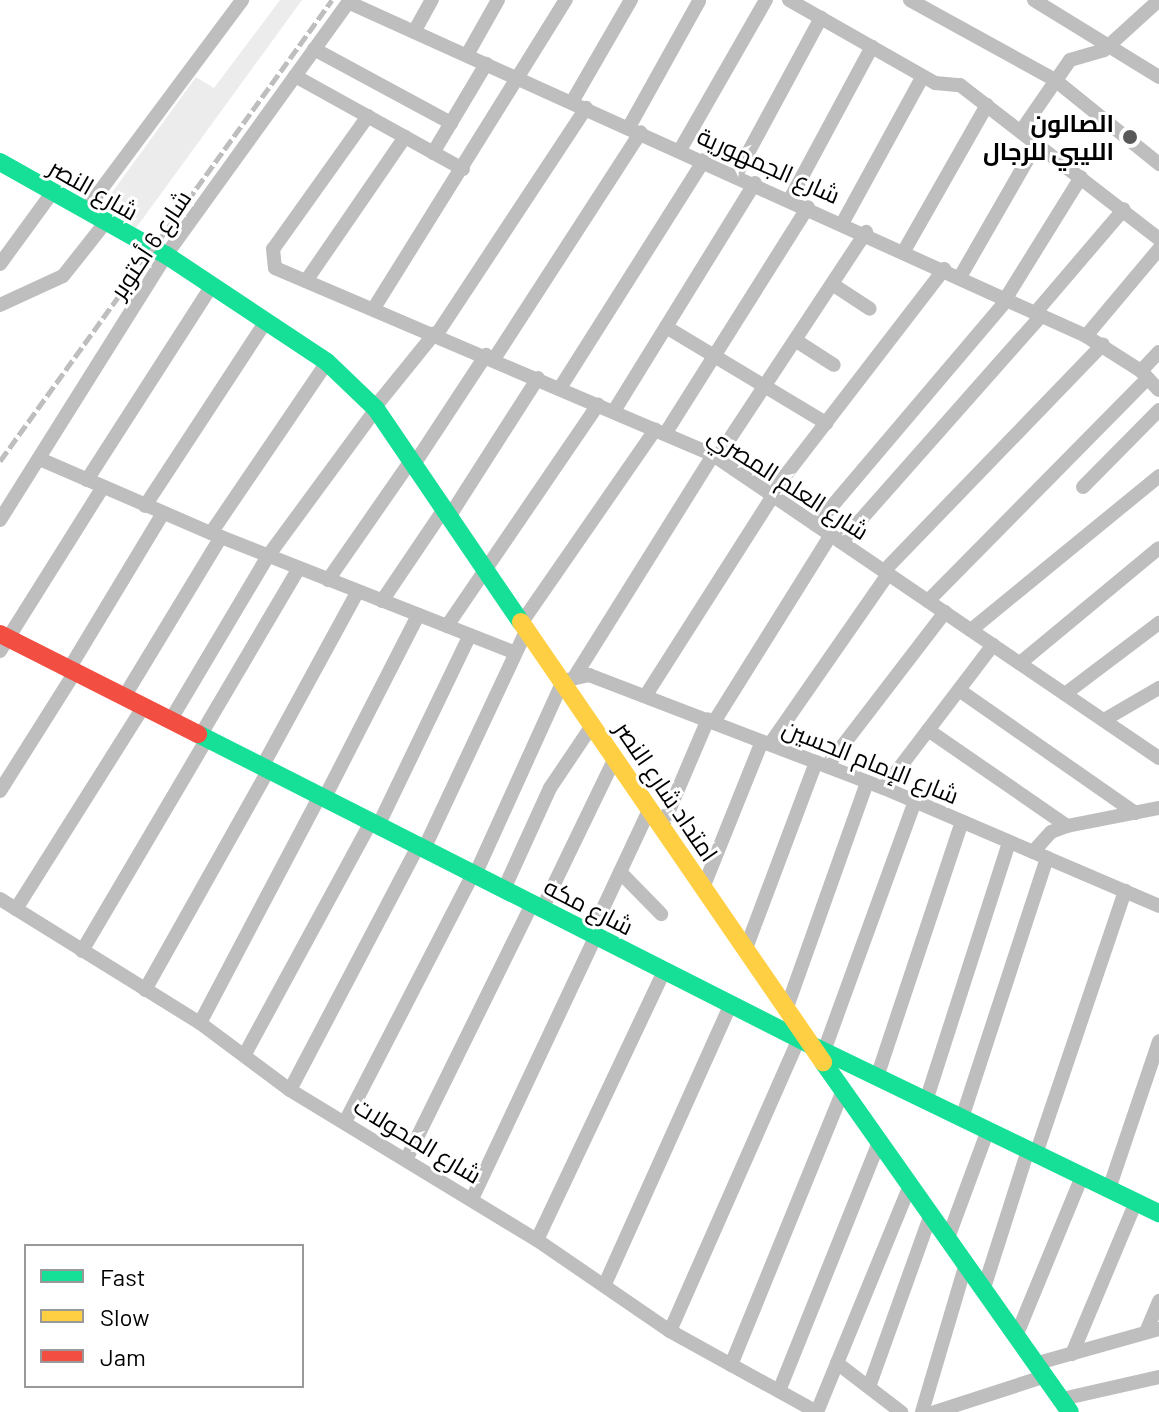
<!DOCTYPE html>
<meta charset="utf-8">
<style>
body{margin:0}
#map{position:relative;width:1159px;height:1412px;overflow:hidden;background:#fff;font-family:Barlow,Cairo,sans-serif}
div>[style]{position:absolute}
.green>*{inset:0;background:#ececec}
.street>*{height:14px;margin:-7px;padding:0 7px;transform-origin:7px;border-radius:7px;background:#bebebe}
.fast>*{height:18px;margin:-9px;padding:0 9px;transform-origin:9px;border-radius:9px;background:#16e098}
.slow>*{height:18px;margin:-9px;padding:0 9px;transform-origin:9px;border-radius:9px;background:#ffcf43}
.jam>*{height:18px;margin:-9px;padding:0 9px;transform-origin:9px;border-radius:9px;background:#f24e42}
.rail>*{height:5px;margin-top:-2.5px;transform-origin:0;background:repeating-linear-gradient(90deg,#bebebe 0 12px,transparent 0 16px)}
.dots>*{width:22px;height:22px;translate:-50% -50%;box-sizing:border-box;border:4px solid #fff;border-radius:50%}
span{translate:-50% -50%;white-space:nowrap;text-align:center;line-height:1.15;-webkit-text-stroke:6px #fff;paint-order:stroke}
.poi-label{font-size:24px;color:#000;font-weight:700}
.right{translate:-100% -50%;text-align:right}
.street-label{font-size:24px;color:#000}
.legend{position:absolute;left:24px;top:1244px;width:280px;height:144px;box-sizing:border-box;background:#fff;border:2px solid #999;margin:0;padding:10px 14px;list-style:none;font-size:24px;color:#000}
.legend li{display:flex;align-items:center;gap:16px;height:40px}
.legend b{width:40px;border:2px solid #999}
</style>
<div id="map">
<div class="green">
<i style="clip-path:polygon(280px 0,302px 0,136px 228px,103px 205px,196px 77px,214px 88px)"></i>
</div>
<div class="street">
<i style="left:789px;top:0;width:168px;rotate:29.6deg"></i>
<i style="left:935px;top:83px;width:25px;rotate:5deg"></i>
<i style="left:960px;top:85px;width:252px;rotate:37.7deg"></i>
<i style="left:910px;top:0;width:166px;rotate:28.9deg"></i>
<i style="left:1055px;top:80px;width:134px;rotate:38.9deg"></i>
<i style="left:1034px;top:0;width:147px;rotate:31.6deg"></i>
<i style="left:348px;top:2px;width:810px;rotate:24.35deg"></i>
<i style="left:1086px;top:336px;width:65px;rotate:32.5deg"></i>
<i style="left:1141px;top:371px;width:26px;rotate:47deg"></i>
<i style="left:414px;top:32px;width:37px;rotate:-61deg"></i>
<i style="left:314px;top:49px;width:156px;rotate:28.4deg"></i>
<i style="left:467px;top:55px;width:63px;rotate:-60.6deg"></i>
<i style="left:295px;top:76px;width:192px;rotate:29deg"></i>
<i style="left:572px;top:102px;width:118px;rotate:-60deg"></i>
<i style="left:368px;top:116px;width:163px;rotate:125.5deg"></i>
<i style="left:273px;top:249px;width:19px;rotate:84deg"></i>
<i style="left:275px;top:268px;width:476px;rotate:23.1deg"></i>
<i style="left:713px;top:455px;width:539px;rotate:34.19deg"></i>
<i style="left:629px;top:127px;width:144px;rotate:-60.9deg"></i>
<i style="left:1021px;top:131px;width:86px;rotate:-55.4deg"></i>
<i style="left:1070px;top:60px;width:35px;rotate:-16deg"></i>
<i style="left:1104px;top:50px;width:74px;rotate:-42.3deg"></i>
<i style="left:680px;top:150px;width:173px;rotate:-60.2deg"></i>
<i style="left:433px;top:153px;width:104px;rotate:-59.2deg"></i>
<i style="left:736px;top:175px;width:179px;rotate:-61.6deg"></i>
<i style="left:790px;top:199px;width:173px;rotate:-61.7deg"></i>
<i style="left:85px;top:211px;width:263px;rotate:-53.3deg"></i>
<i style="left:843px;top:222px;width:166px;rotate:-61.3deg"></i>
<i style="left:904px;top:251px;width:168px;rotate:-60.4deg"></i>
<i style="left:0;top:264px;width:88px;rotate:-53.8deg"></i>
<i style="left:960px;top:277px;width:155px;rotate:-60.1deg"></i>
<i style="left:306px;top:281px;width:175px;rotate:-55.5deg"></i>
<i style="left:832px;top:284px;width:45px;rotate:33.3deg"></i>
<i style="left:1006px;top:298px;width:142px;rotate:-58.2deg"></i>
<i style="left:0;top:305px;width:69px;rotate:-24.7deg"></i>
<i style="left:63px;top:276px;width:68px;rotate:-51.6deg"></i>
<i style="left:374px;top:308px;width:363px;rotate:-58.1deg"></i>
<i style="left:1036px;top:312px;width:135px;rotate:-49.5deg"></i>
<i style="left:666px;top:327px;width:187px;rotate:31deg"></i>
<i style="left:437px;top:334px;width:271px;rotate:-56.6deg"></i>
<i style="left:1086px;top:336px;width:114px;rotate:-50deg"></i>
<i style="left:795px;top:340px;width:46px;rotate:32.7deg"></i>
<i style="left:494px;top:359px;width:270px;rotate:-57.1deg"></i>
<i style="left:1141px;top:371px;width:26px;rotate:-47deg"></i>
<i style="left:560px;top:388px;width:270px;rotate:-57.7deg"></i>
<i style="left:375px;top:407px;width:95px;rotate:-51deg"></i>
<i style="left:614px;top:411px;width:268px;rotate:-58.3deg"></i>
<i style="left:665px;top:434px;width:268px;rotate:-57.8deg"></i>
<i style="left:717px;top:458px;width:271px;rotate:-56.6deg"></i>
<i style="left:42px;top:460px;width:184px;rotate:23.4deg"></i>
<i style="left:211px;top:533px;width:327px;rotate:21.5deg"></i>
<i style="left:413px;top:466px;width:133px;rotate:-56.7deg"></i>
<i style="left:87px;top:480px;width:232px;rotate:-57.3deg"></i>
<i style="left:1083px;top:487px;width:108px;rotate:-45.4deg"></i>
<i style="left:771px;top:494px;width:284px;rotate:-52.4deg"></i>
<i style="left:145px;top:506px;width:221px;rotate:-56.8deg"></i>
<i style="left:449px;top:517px;width:165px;rotate:-57.4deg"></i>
<i style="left:0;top:520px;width:313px;rotate:-57.9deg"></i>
<i style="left:166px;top:255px;width:314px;rotate:-54.2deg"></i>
<i style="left:816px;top:525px;width:297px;rotate:-49.7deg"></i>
<i style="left:211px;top:533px;width:207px;rotate:-55.8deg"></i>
<i style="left:841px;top:542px;width:303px;rotate:-48.5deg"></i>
<i style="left:884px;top:571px;width:315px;rotate:-46deg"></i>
<i style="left:328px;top:580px;width:144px;rotate:-55.2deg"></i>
<i style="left:382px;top:601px;width:111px;rotate:-56deg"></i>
<i style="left:928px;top:601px;width:313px;rotate:-45.4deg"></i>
<i style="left:522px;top:622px;width:234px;rotate:-55.3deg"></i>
<i style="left:447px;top:626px;width:268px;rotate:-55.7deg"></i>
<i style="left:971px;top:630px;width:243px;rotate:-39.3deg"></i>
<i style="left:0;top:651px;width:194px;rotate:-57.9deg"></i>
<i style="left:1020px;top:663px;width:180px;rotate:-39.6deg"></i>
<i style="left:69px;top:669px;width:182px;rotate:-58.9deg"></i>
<i style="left:575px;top:676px;width:261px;rotate:-58deg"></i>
<i style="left:959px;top:690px;width:215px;rotate:34.9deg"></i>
<i style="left:1065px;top:694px;width:118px;rotate:-37.1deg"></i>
<i style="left:646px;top:695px;width:236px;rotate:-57.5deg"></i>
<i style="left:124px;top:697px;width:187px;rotate:-58.8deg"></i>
<i style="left:1104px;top:720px;width:64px;rotate:-30.2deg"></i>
<i style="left:170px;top:721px;width:192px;rotate:-59.3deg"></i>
<i style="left:268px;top:556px;width:182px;rotate:-53.7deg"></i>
<i style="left:714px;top:722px;width:221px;rotate:-58deg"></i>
<i style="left:928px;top:730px;width:169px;rotate:34.6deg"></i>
<i style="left:200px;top:736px;width:195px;rotate:-59.5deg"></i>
<i style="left:770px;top:744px;width:207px;rotate:-55.2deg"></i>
<i style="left:827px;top:766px;width:194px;rotate:-52.5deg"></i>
<i style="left:262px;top:767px;width:200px;rotate:-61.4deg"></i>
<i style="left:884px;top:788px;width:180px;rotate:-52.7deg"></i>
<i style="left:0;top:791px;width:141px;rotate:-57.8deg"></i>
<i style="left:324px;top:799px;width:207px;rotate:-62.9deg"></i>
<i style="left:378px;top:826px;width:212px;rotate:-64.3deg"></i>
<i style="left:662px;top:827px;width:117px;rotate:-66.9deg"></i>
<i style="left:424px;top:849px;width:243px;rotate:-64.9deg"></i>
<i style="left:1033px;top:852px;width:27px;rotate:-48deg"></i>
<i style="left:1051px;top:832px;width:17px;rotate:-21deg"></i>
<i style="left:1067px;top:826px;width:94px;rotate:-11.1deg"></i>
<i style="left:620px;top:872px;width:59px;rotate:45.7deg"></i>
<i style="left:475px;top:875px;width:213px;rotate:-65.6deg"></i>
<i style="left:563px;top:681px;width:27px;rotate:-13deg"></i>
<i style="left:589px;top:675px;width:316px;rotate:21deg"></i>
<i style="left:884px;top:788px;width:299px;rotate:23.2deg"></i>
<i style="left:703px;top:888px;width:158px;rotate:-68.1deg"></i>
<i style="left:504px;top:889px;width:111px;rotate:-65.5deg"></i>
<i style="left:550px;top:788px;width:77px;rotate:-56.1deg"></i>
<i style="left:0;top:899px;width:235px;rotate:31.8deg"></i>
<i style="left:200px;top:1023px;width:112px;rotate:36.7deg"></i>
<i style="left:290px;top:1090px;width:289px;rotate:31.3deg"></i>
<i style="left:537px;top:1240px;width:161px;rotate:34.4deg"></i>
<i style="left:670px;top:1331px;width:168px;rotate:28.9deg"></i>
<i style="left:16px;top:909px;width:239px;rotate:-57.8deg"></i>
<i style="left:542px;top:909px;width:168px;rotate:-64.2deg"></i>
<i style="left:591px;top:934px;width:139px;rotate:-64.9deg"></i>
<i style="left:82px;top:951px;width:246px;rotate:-59.5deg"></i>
<i style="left:745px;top:951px;width:202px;rotate:-69.4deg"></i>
<i style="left:145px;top:990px;width:251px;rotate:-60.7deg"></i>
<i style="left:786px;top:1010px;width:242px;rotate:-70.4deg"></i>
<i style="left:200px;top:1023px;width:255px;rotate:-62.2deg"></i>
<i style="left:824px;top:1051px;width:266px;rotate:-70deg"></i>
<i style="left:245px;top:1054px;width:264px;rotate:-61.5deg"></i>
<i style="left:877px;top:1077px;width:269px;rotate:-71.6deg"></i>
<i style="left:290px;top:1090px;width:276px;rotate:-62.3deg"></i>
<i style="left:926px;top:1101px;width:272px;rotate:-72.2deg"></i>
<i style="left:962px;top:1118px;width:274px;rotate:-71.9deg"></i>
<i style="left:345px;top:1122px;width:279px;rotate:-62.7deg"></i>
<i style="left:1036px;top:1154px;width:278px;rotate:-71.3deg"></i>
<i style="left:407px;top:1158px;width:283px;rotate:-63.8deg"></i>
<i style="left:1109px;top:1189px;width:156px;rotate:-71.3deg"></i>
<i style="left:472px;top:1199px;width:291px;rotate:-64.8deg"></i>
<i style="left:948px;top:1238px;width:115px;rotate:-69.7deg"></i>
<i style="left:537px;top:1240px;width:297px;rotate:-64.7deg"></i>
<i style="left:605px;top:1284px;width:307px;rotate:-65.8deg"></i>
<i style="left:984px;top:1288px;width:145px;rotate:-72.3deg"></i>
<i style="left:670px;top:1331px;width:319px;rotate:-66.2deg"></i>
<i style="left:1146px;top:1332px;width:34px;rotate:-67deg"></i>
<i style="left:1017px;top:1334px;width:171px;rotate:-67.6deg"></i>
<i style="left:1072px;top:1354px;width:165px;rotate:-67.2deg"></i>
<i style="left:837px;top:1363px;width:81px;rotate:37.4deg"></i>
<i style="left:1038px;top:1363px;width:126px;rotate:-15.7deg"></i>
<i style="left:731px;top:1365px;width:296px;rotate:-67.8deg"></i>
<i style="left:869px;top:1387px;width:184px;rotate:-70.3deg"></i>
<i style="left:779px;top:1391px;width:268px;rotate:-68.1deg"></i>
<i style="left:1062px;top:1399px;width:99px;rotate:-12.8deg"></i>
<i style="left:817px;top:1412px;width:245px;rotate:-67.7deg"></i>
<i style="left:922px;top:1412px;width:155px;rotate:-73.5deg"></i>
<i style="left:935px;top:1412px;width:117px;rotate:-18deg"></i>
</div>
<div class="fast">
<i style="left:0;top:162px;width:190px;rotate:29.3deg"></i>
<i style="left:166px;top:255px;width:193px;rotate:33.6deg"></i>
<i style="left:327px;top:362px;width:68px;rotate:43.8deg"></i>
<i style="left:376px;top:409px;width:258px;rotate:55.8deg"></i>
<i style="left:198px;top:734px;width:685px;rotate:26.9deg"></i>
<i style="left:809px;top:1044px;width:389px;rotate:25.8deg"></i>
<i style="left:823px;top:1062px;width:428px;rotate:54.8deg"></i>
</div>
<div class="slow">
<i style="left:521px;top:622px;width:534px;rotate:55.54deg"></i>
</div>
<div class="jam">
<i style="left:0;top:634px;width:222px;rotate:26.8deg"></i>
</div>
<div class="rail">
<i style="left:0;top:461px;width:568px;rotate:-54.24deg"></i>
</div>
<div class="dots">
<i style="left:1130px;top:137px;background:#595959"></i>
</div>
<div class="poi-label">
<span class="right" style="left:1114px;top:137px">الصالون<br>الليبي للرجال</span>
</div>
<div class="street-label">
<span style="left:769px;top:165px;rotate:24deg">شارع الجمهورية</span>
<span style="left:94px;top:189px;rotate:30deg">شارع النصر</span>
<span style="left:150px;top:244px;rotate:-56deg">شارع 6 أكتوبر</span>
<span style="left:789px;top:483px;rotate:33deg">شارع العلم المصري</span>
<span style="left:871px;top:761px;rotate:22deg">شارع الإمام الحسين</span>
<span style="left:667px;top:791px;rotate:56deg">امتداد شارع النصر</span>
<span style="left:589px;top:906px;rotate:27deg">شارع مكه</span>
<span style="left:418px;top:1140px;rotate:31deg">شارع المحولات</span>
</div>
<ul class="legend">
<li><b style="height:10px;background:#16e098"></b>Fast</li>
<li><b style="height:10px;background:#ffcf43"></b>Slow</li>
<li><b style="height:10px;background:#f24e42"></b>Jam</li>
</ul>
</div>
